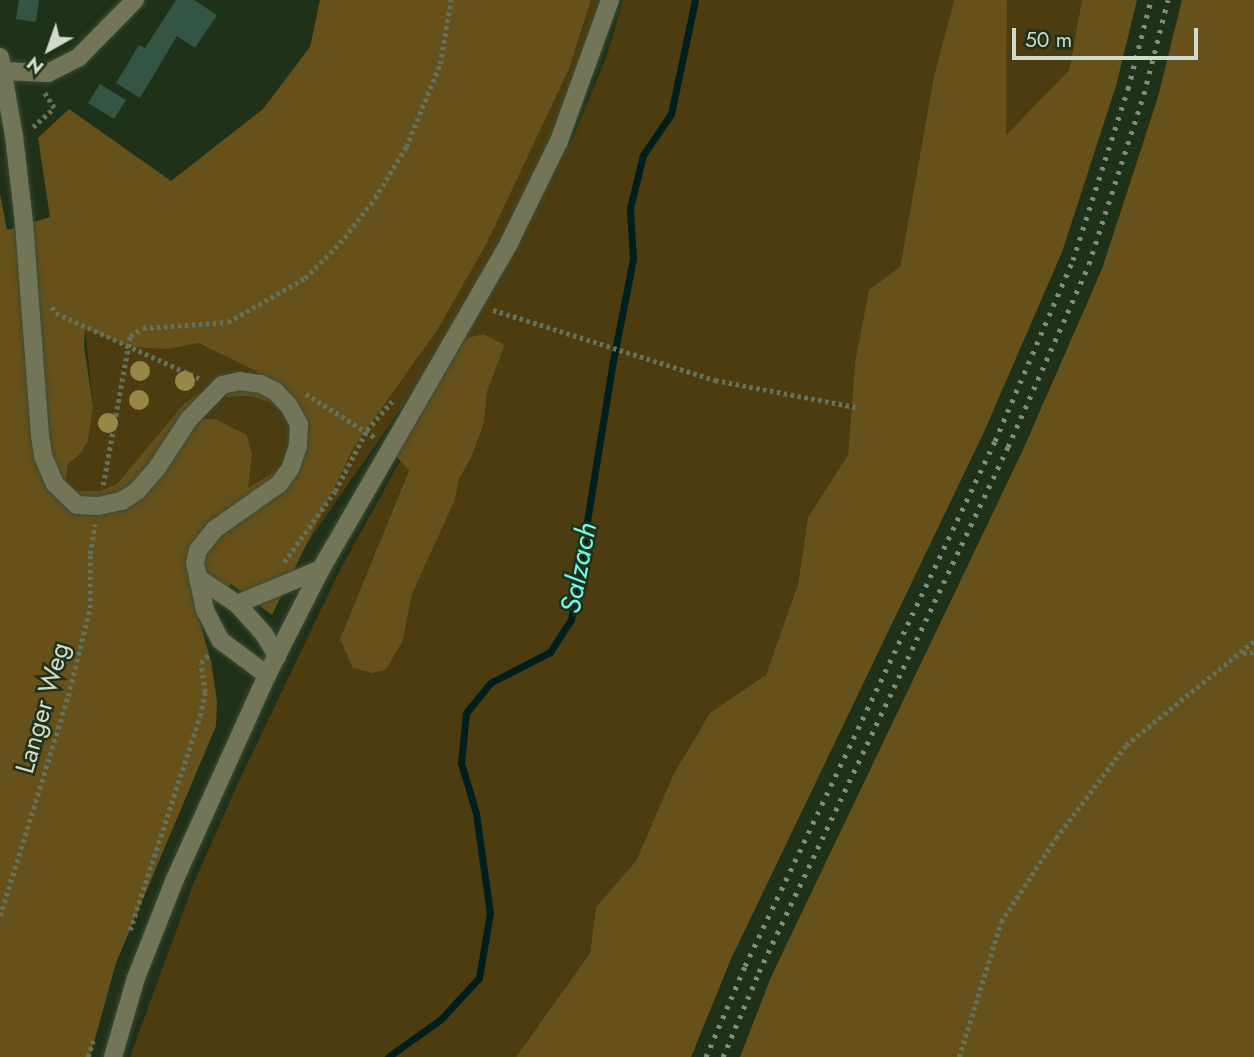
<!DOCTYPE html>
<style>
body{margin:0}
#map{position:relative;width:1254px;height:1057px;overflow:hidden;background:#203119;font-family:Jost,sans-serif}
div>[style]{position:absolute}
.green>*{inset:0;background:#4c3c0f}
.forest>*{inset:0;background:#66511a}
.stream>*{height:7px;margin:-3.5px;padding:0 3.5px;transform-origin:3.5px;border-radius:3.5px;background:#001f1c}
.building>*{inset:0;background:#345444}
.path>*{height:4.5px;margin-top:-2.25px;transform-origin:0;background:repeating-linear-gradient(90deg,#63725d 0 3.5px,transparent 0 7px)}
.roads{filter:drop-shadow(0 0 2px #3c4c35) drop-shadow(0 0 2px #3c4c35)}
.minor>*{height:18px;margin:-9px;padding:0 9px;transform-origin:9px;border-radius:9px;background:#727557}
.rail>*{height:5px;margin-top:-2.5px;transform-origin:0;background:repeating-linear-gradient(90deg,#808e7b 0 3.5px,transparent 0 10.5px)}
.trees>*{width:20px;height:20px;margin:-10px;border-radius:50%;background:#978847}
span{translate:-50% -50%;white-space:nowrap;text-align:center;line-height:1.15;-webkit-text-stroke:5px #203119;paint-order:stroke}
.street-label{font-size:26px;color:#d0dbcb}
.water-label{font-size:28px;color:#6dfced;font-style:italic}
.north{position:absolute;left:14px;top:14px;width:70px;height:70px;-webkit-text-stroke:5px #203119;paint-order:stroke;rotate:220deg;font-size:19px;font-weight:700;line-height:28px;text-align:center;color:#d0dbcb}
.north::after{content:'';display:block;margin:auto;width:24px;height:32px;background:#d0dbcb;clip-path:polygon(50% 0,100% 100%,50% 72%,0 100%)}
.scale{position:absolute;left:1012px;top:28px;width:186px;height:32px;box-sizing:border-box;border:4px solid #d0dbcb;border-top:0;padding-left:9px;font-size:21px;line-height:24px;white-space:nowrap;color:#d0dbcb;-webkit-text-stroke:5px #203119;paint-order:stroke}
</style>
<div id="map">
<div class="green">
<i style="clip-path:polygon(591px 0,601px 0,564px 107px,551px 135px,570px 145px,607px 55px,623px 0,954px 0,934px 76px,900px 267px,855px 363px,848px 455px,808px 517px,798px 584px,766px 676px,710px 713px,673px 775px,636px 861px,596px 907px,590px 953px,516px 1057px,130px 1057px,193px 885px,239px 781px,339px 572px,400px 461px,409px 469px,340px 639px,403px 640px,412px 594px,455px 500px,459px 479px,472px 456px,484px 423px,487px 392px,505px 346px,483px 334px,454px 341px,469px 311px,305px 546px,354px 447px,438px 329px,487px 243px,569px 69px)"></i>
<i style="clip-path:polygon(1007px 0,1082px 0,1069px 70px,1005px 136px)"></i>
<i style="clip-path:polygon(85px 328px,125px 345px,169px 349px,198px 343px,258px 372px,255px 378px,239px 376px,117px 484px,99px 491px,78px 491px,64px 484px,68px 464px,80px 454px,93px 406px)"></i>
<i style="clip-path:polygon(249px 396px,269px 402px,282px 412px,290px 433px,289px 449px,282px 467px,247px 489px,252px 454px,247px 435px,214px 419px,187px 428px,222px 397px)"></i>
</div>
<div class="forest">
<i style="clip-path:polygon(evenodd,320px 0,591px 0,569px 69px,487px 243px,438px 329px,354px 447px,272px 615px,231px 584px,198px 616px,211px 661px,217px 702px,216px 726px,116px 963px,90px 1057px,0 1057px,0 194px,7px 230px,50px 217px,38px 138px,69px 109px,171px 181px,263px 109px,310px 47px,320px 0,85px 329px,125px 345px,147px 348px,169px 349px,198px 343px,258px 372px,255px 378px,218px 380px,184px 404px,117px 484px,99px 491px,78px 491px,65px 485px,68px 464px,80px 454px,88px 440px,93px 406px,84px 346px,85px 329px,320px 0,249px 396px,269px 402px,282px 412px,290px 433px,289px 449px,282px 467px,248px 488px,252px 454px,247px 435px,215px 419px,202px 419px,190px 426px,222px 397px,249px 396px)"></i>
<i style="clip-path:polygon(954px 0,1007px 0,1006px 135px,1069px 70px,1082px 0,1137px 0,1116px 86px,1062px 252px,984px 432px,731px 959px,691px 1057px,516px 1057px,590px 953px,596px 907px,636px 861px,673px 775px,710px 713px,766px 675px,798px 584px,808px 517px,848px 455px,855px 363px,869px 290px,900px 267px,934px 76px)"></i>
<i style="clip-path:polygon(1182px 0,1254px 0,1254px 1057px,740px 1057px,771px 977px,1022px 452px,1102px 269px,1158px 97px)"></i>
<i style="clip-path:polygon(483px 334px,505px 345px,487px 392px,484px 423px,472px 456px,459px 479px,455px 500px,412px 594px,403px 640px,386px 670px,372px 673px,353px 668px,340px 639px,409px 470px,390px 450px,454px 341px)"></i>
</div>
<div class="stream">
<i style="left:388px;top:1057px;width:65px;rotate:-35.6deg"></i>
<i style="left:441px;top:1019px;width:56px;rotate:-47.2deg"></i>
<i style="left:479px;top:978px;width:66px;rotate:-80.4deg"></i>
<i style="left:490px;top:913px;width:101px;rotate:-98deg"></i>
<i style="left:476px;top:813px;width:52px;rotate:-106.7deg"></i>
<i style="left:461px;top:763px;width:50px;rotate:-84.3deg"></i>
<i style="left:466px;top:713px;width:38px;rotate:-51deg"></i>
<i style="left:490px;top:683px;width:68px;rotate:-27.3deg"></i>
<i style="left:550px;top:652px;width:38px;rotate:-57deg"></i>
<i style="left:571px;top:620px;width:257px;rotate:-80.8deg"></i>
<i style="left:612px;top:366px;width:109px;rotate:-78.9deg"></i>
<i style="left:633px;top:259px;width:51px;rotate:-93.4deg"></i>
<i style="left:630px;top:208px;width:55px;rotate:-76.2deg"></i>
<i style="left:643px;top:155px;width:50px;rotate:-55.7deg"></i>
<i style="left:671px;top:114px;width:116px;rotate:-78.1deg"></i>
</div>
<div class="building">
<i style="clip-path:polygon(19px 0,39px 0,36px 22px,16px 19px)"></i>
<i style="clip-path:polygon(176px 0,194px 0,217px 15px,195px 48px,177px 36px,140px 98px,116px 83px,139px 45px,145px 48px)"></i>
<i style="clip-path:polygon(100px 84px,126px 100px,114px 119px,88px 103px)"></i>
</div>
<div class="path">
<i style="left:33px;top:127px;width:28px;rotate:-42deg"></i>
<i style="left:54px;top:108px;width:19px;rotate:-122deg"></i>
<i style="left:52px;top:307px;width:7px;rotate:56deg"></i>
<i style="left:56px;top:313px;width:159px;rotate:24.5deg"></i>
<i style="left:493px;top:310px;width:233px;rotate:17.5deg"></i>
<i style="left:715px;top:380px;width:143px;rotate:10.9deg"></i>
<i style="left:306px;top:394px;width:83px;rotate:32.2deg"></i>
<i style="left:103px;top:485px;width:151px;rotate:-79.7deg"></i>
<i style="left:130px;top:336px;width:15px;rotate:-32deg"></i>
<i style="left:143px;top:328px;width:85px;rotate:-4deg"></i>
<i style="left:228px;top:322px;width:89px;rotate:-29.7deg"></i>
<i style="left:305px;top:278px;width:49px;rotate:-45deg"></i>
<i style="left:340px;top:243px;width:57px;rotate:-52.1deg"></i>
<i style="left:375px;top:198px;width:60px;rotate:-58.7deg"></i>
<i style="left:406px;top:147px;width:90px;rotate:-67.7deg"></i>
<i style="left:440px;top:64px;width:65px;rotate:-80.2deg"></i>
<i style="left:284px;top:562px;width:87px;rotate:-54.3deg"></i>
<i style="left:335px;top:491px;width:69px;rotate:-62.3deg"></i>
<i style="left:367px;top:430px;width:38px;rotate:-49deg"></i>
<i style="left:1243px;top:653px;width:11px;rotate:-5deg"></i>
<i style="left:0;top:916px;width:230px;rotate:-72.8deg"></i>
<i style="left:68px;top:696px;width:91px;rotate:-76deg"></i>
<i style="left:90px;top:608px;width:54px;rotate:-90deg"></i>
<i style="left:90px;top:554px;width:30px;rotate:-81deg"></i>
<i style="left:130px;top:930px;width:225px;rotate:-71.9deg"></i>
<i style="left:200px;top:716px;width:25px;rotate:-78deg"></i>
<i style="left:205px;top:692px;width:29px;rotate:-98deg"></i>
<i style="left:201px;top:663px;width:11px;rotate:-49deg"></i>
<i style="left:88px;top:1057px;width:17px;rotate:-73deg"></i>
<i style="left:959px;top:1057px;width:141px;rotate:-72.7deg"></i>
<i style="left:1001px;top:922px;width:100px;rotate:-56.8deg"></i>
<i style="left:1056px;top:838px;width:116px;rotate:-53deg"></i>
<i style="left:1126px;top:745px;width:165px;rotate:-39.1deg"></i>
</div>
<div class="roads">
<div class="minor">
<i style="left:0;top:57px;width:80px;rotate:80deg"></i>
<i style="left:14px;top:136px;width:88px;rotate:83.4deg"></i>
<i style="left:24px;top:223px;width:214px;rotate:85.7deg"></i>
<i style="left:40px;top:436px;width:20px;rotate:81deg"></i>
<i style="left:43px;top:456px;width:30px;rotate:67deg"></i>
<i style="left:55px;top:484px;width:30px;rotate:44deg"></i>
<i style="left:77px;top:505px;width:21px;rotate:3deg"></i>
<i style="left:98px;top:506px;width:25px;rotate:-12deg"></i>
<i style="left:122px;top:501px;width:18px;rotate:-34deg"></i>
<i style="left:137px;top:491px;width:30px;rotate:-49deg"></i>
<i style="left:157px;top:468px;width:59px;rotate:-56.9deg"></i>
<i style="left:189px;top:419px;width:47px;rotate:-45.9deg"></i>
<i style="left:222px;top:385px;width:17px;rotate:-13deg"></i>
<i style="left:239px;top:381px;width:22px;rotate:8deg"></i>
<i style="left:261px;top:384px;width:16px;rotate:27deg"></i>
<i style="left:275px;top:391px;width:21px;rotate:47deg"></i>
<i style="left:289px;top:406px;width:21px;rotate:61deg"></i>
<i style="left:299px;top:424px;width:22px;rotate:93deg"></i>
<i style="left:298px;top:446px;width:24px;rotate:109deg"></i>
<i style="left:290px;top:469px;width:19px;rotate:126deg"></i>
<i style="left:279px;top:484px;width:78px;rotate:144.9deg"></i>
<i style="left:215px;top:529px;width:27px;rotate:129deg"></i>
<i style="left:198px;top:550px;width:13px;rotate:103deg"></i>
<i style="left:195px;top:563px;width:48px;rotate:78deg"></i>
<i style="left:205px;top:610px;width:34px;rotate:63deg"></i>
<i style="left:220px;top:640px;width:59px;rotate:36.7deg"></i>
<i style="left:2px;top:71px;width:46px;rotate:2.5deg"></i>
<i style="left:48px;top:73px;width:35px;rotate:-27deg"></i>
<i style="left:79px;top:57px;width:80px;rotate:-45.5deg"></i>
<i style="left:198px;top:578px;width:47px;rotate:33.7deg"></i>
<i style="left:237px;top:604px;width:91px;rotate:-22.6deg"></i>
<i style="left:237px;top:604px;width:40px;rotate:48deg"></i>
<i style="left:264px;top:634px;width:26px;rotate:59deg"></i>
<i style="left:113px;top:1057px;width:82px;rotate:-73.8deg"></i>
<i style="left:136px;top:978px;width:106px;rotate:-68.5deg"></i>
<i style="left:175px;top:879px;width:224px;rotate:-65.7deg"></i>
<i style="left:267px;top:675px;width:119px;rotate:-63deg"></i>
<i style="left:321px;top:569px;width:379px;rotate:-60deg"></i>
<i style="left:510px;top:241px;width:111px;rotate:-63.9deg"></i>
<i style="left:559px;top:141px;width:150px;rotate:-70.1deg"></i>
</div>
</div>
<div class="rail">
<i style="left:706px;top:1057px;width:99px;rotate:-66.8deg"></i>
<i style="left:745px;top:966px;width:581px;rotate:-64.54deg"></i>
<i style="left:995px;top:441px;width:197px;rotate:-66.7deg"></i>
<i style="left:1073px;top:260px;width:180px;rotate:-72.2deg"></i>
<i style="left:1128px;top:89px;width:92px;rotate:-75.5deg"></i>
<i style="left:723px;top:1057px;width:92px;rotate:-67deg"></i>
<i style="left:759px;top:972px;width:581px;rotate:-64.63deg"></i>
<i style="left:1008px;top:447px;width:200px;rotate:-66.1deg"></i>
<i style="left:1089px;top:264px;width:179px;rotate:-72.1deg"></i>
<i style="left:1144px;top:94px;width:97px;rotate:-75.7deg"></i>
</div>
<div class="trees">
<i style="left:140px;top:371px"></i>
<i style="left:185px;top:381px"></i>
<i style="left:139px;top:400px"></i>
<i style="left:108px;top:423px"></i>
</div>
<div class="street-label">
<span style="left:43px;top:708px;rotate:-74deg">Langer Weg</span>
</div>
<div class="water-label">
<span style="left:579px;top:568px;rotate:-79deg">Salzach</span>
</div>
<div class="north">N</div>
<div class="scale">50 m</div>
</div>
